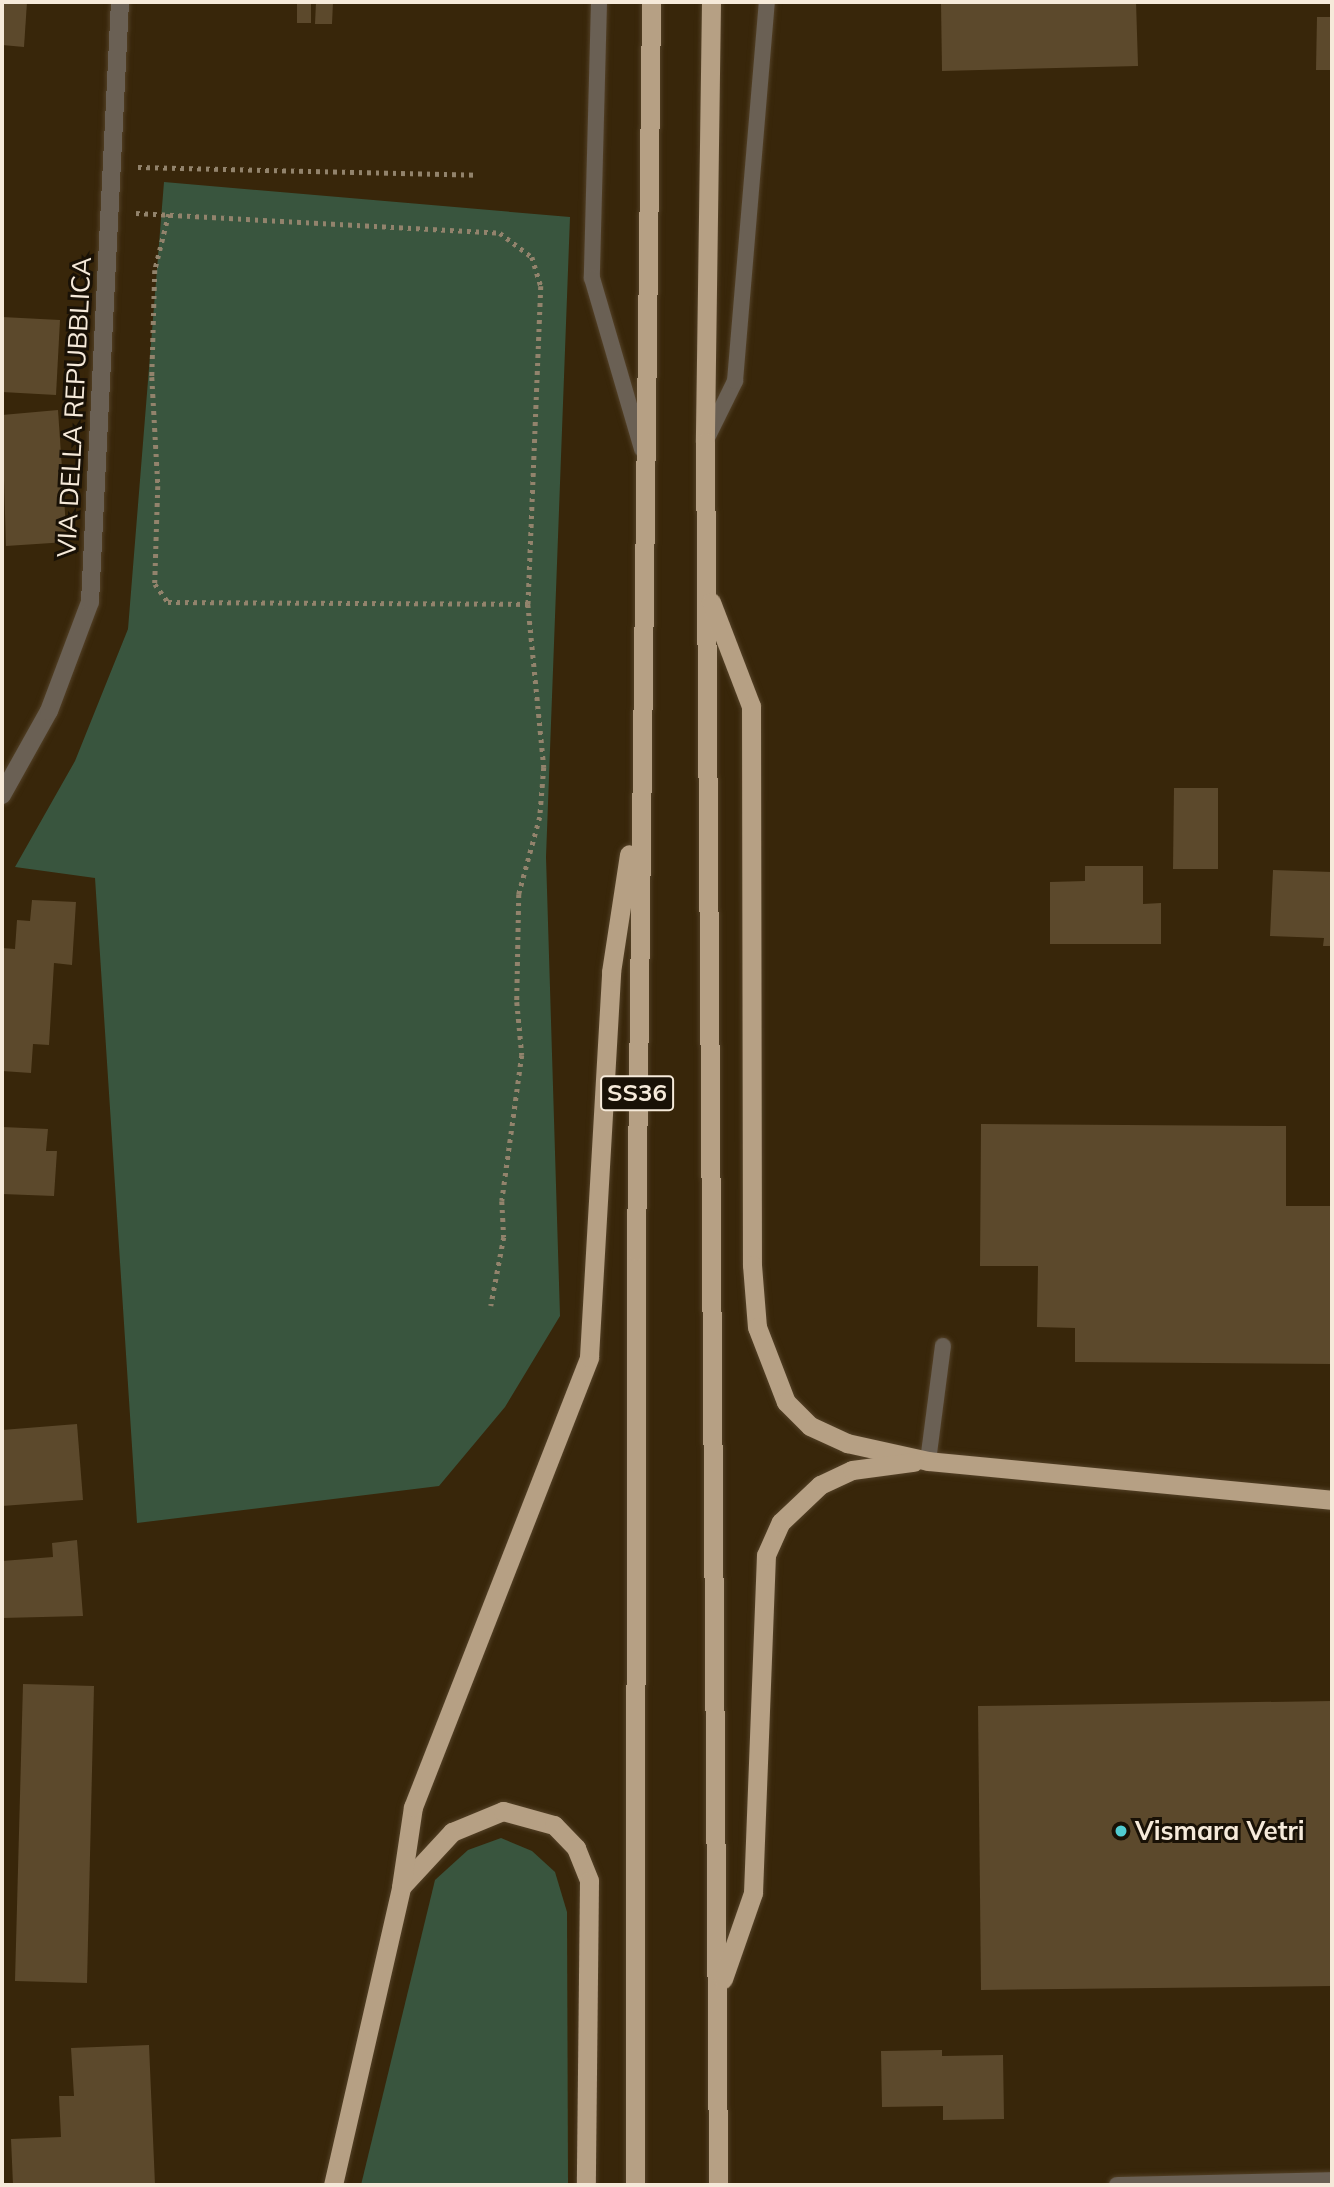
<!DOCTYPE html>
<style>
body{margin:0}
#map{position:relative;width:1334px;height:2187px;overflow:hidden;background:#38260a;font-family:Mulish,sans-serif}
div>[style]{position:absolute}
.green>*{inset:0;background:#39553e}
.building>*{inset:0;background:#5c492c}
.path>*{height:4.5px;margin-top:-2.25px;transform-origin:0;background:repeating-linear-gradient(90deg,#92836c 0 3.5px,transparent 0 8.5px)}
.roads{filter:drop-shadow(0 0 2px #534127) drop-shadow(0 0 2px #534127)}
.service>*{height:16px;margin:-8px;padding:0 8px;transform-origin:8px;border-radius:8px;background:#6a6054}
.minor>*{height:18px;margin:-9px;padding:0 9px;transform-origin:9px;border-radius:9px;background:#6a6054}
.trunk>*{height:19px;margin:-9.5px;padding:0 9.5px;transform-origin:9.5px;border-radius:9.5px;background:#b6a084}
.dots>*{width:19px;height:19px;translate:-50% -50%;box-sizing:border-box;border:4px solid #191106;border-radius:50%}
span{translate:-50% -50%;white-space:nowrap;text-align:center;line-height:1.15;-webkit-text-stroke:6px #191106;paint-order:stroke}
.shield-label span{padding:2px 5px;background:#191106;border:2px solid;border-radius:5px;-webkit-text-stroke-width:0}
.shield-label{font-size:24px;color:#f6eada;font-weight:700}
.street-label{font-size:26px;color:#f6eada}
.poi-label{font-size:26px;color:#f6eada;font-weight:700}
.left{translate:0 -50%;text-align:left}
.frame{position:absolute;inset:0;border:4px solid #f6eada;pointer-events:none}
</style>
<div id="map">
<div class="green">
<i style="clip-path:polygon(164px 182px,570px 217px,546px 857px,560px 1316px,505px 1407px,439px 1486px,137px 1523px,95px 878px,15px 867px,75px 761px,128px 629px)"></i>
<i style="clip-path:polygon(501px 1838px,532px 1851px,555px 1872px,567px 1912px,568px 2185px,361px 2185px,435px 1880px,468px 1850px)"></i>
</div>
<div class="building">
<i style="clip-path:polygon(2px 2px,27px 2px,24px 47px,2px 45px)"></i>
<i style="clip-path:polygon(297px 2px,311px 2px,311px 23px,297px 23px)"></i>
<i style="clip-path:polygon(316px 2px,333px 2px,332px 24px,315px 24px)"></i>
<i style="clip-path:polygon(941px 2px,1136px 2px,1138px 66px,942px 71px)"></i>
<i style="clip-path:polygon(1317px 17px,1332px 17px,1332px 70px,1316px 70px)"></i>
<i style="clip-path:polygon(2px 317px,60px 320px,56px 395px,2px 392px)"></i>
<i style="clip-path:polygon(58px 410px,67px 542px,6px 546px,2px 415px)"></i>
<i style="clip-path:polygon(1174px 788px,1218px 788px,1218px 869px,1173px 869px)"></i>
<i style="clip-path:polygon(1085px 866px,1143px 866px,1143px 904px,1161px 903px,1161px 944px,1050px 944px,1050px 882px,1085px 881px)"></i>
<i style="clip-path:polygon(1273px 870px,1332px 872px,1332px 946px,1323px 946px,1324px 938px,1270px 936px)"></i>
<i style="clip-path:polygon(32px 900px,76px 902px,72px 965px,54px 963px,49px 1045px,33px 1044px,31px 1073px,2px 1071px,2px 948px,15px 949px,17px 920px,30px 921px)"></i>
<i style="clip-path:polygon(981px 1124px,1286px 1126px,1286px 1206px,1332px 1206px,1332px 1364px,1075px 1362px,1075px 1328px,1037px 1327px,1038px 1266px,980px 1266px)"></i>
<i style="clip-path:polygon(2px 1127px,48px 1129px,46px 1151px,57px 1151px,54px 1196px,2px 1194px)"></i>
<i style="clip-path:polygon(77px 1424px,83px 1500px,2px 1506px,2px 1430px)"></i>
<i style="clip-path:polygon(77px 1540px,83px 1616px,2px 1618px,2px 1561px,53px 1557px,52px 1543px)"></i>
<i style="clip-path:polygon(23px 1684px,94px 1686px,87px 1983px,15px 1981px)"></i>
<i style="clip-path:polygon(1332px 1701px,1332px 1986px,981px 1990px,978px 1706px)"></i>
<i style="clip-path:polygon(149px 2045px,155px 2185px,13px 2185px,11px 2139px,61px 2137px,59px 2096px,74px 2096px,71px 2048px)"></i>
<i style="clip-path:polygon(942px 2050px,942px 2056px,1003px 2055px,1004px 2119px,943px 2120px,943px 2106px,882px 2107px,881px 2051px)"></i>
</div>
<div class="path">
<i style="left:138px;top:167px;width:340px;rotate:1.3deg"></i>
<i style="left:136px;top:213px;width:365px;rotate:3.1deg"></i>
<i style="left:500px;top:233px;width:40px;rotate:37deg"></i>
<i style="left:532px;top:257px;width:30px;rotate:73deg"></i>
<i style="left:541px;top:286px;width:318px;rotate:92.3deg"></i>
<i style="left:528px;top:604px;width:164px;rotate:84.4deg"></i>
<i style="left:544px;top:767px;width:50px;rotate:94.6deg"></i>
<i style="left:540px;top:817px;width:80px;rotate:105.3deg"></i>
<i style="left:519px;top:894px;width:108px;rotate:91.1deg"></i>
<i style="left:517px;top:1002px;width:53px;rotate:84.6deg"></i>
<i style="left:522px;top:1055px;width:147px;rotate:97.8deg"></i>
<i style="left:502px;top:1201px;width:36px;rotate:87deg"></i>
<i style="left:504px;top:1237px;width:70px;rotate:100.7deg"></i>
<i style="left:169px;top:214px;width:58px;rotate:104deg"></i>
<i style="left:155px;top:270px;width:107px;rotate:91.6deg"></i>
<i style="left:152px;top:377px;width:109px;rotate:86.8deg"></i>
<i style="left:158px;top:486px;width:98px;rotate:91.8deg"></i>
<i style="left:155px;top:584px;width:22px;rotate:54deg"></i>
<i style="left:168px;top:602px;width:360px;rotate:0.3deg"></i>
</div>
<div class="roads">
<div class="service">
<i style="left:599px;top:2px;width:276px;rotate:91.5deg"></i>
<i style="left:592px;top:278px;width:178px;rotate:73.7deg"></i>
<i style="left:706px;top:440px;width:66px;rotate:-63.8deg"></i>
<i style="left:735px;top:381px;width:380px;rotate:-85.2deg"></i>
<i style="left:928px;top:1461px;width:116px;rotate:-82.6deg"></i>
<i style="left:1117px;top:2185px;width:215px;rotate:-1.3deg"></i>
</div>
<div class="minor">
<i style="left:2px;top:795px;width:96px;rotate:-60.8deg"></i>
<i style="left:49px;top:711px;width:116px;rotate:-69.4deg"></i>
<i style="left:90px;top:602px;width:601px;rotate:-87.14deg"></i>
</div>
<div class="trunk">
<i style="left:711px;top:2px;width:440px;rotate:90.8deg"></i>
<i style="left:705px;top:442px;width:1743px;rotate:89.57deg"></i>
<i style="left:711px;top:602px;width:111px;rotate:69deg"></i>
<i style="left:751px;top:706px;width:559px;rotate:89.9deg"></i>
<i style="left:752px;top:1265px;width:62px;rotate:85.4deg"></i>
<i style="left:757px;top:1327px;width:80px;rotate:68.9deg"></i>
<i style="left:786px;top:1402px;width:34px;rotate:45deg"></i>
<i style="left:810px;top:1426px;width:41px;rotate:24.7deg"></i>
<i style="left:847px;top:1443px;width:83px;rotate:12.5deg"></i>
<i style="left:928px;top:1461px;width:406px;rotate:5.5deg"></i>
<i style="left:402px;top:1886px;width:74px;rotate:-47.2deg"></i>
<i style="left:452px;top:1832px;width:55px;rotate:-22.4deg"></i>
<i style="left:503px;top:1811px;width:53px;rotate:15.4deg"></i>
<i style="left:554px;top:1825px;width:32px;rotate:46deg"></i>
<i style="left:576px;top:1848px;width:35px;rotate:68deg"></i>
<i style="left:589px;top:1881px;width:304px;rotate:90.6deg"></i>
<i style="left:723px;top:1979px;width:91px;rotate:-70.8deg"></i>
<i style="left:753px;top:1893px;width:338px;rotate:-87.8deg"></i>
<i style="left:766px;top:1555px;width:36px;rotate:-66deg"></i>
<i style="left:781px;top:1522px;width:54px;rotate:-43.5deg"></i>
<i style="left:820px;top:1485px;width:35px;rotate:-25deg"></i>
<i style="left:852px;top:1470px;width:62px;rotate:-7.5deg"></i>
<i style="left:333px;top:2185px;width:306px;rotate:-77.1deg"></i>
<i style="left:401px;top:1887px;width:81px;rotate:-81.5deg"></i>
<i style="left:413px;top:1807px;width:483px;rotate:-68.6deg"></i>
<i style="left:589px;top:1357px;width:386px;rotate:-86.7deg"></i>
<i style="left:611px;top:972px;width:119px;rotate:-81.3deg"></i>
<i style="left:635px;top:2185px;width:934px;rotate:-89.94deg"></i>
<i style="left:636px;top:1251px;width:1249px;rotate:-89.31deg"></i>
</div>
</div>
<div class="dots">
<i style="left:1121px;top:1831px;background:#51ccd1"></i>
</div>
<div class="shield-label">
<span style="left:637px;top:1093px">SS36</span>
</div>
<div class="street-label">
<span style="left:74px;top:407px;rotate:-87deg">VIA DELLA REPUBBLICA</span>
</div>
<div class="poi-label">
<span class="left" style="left:1135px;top:1831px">Vismara Vetri</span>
</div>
<div class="frame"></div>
</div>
